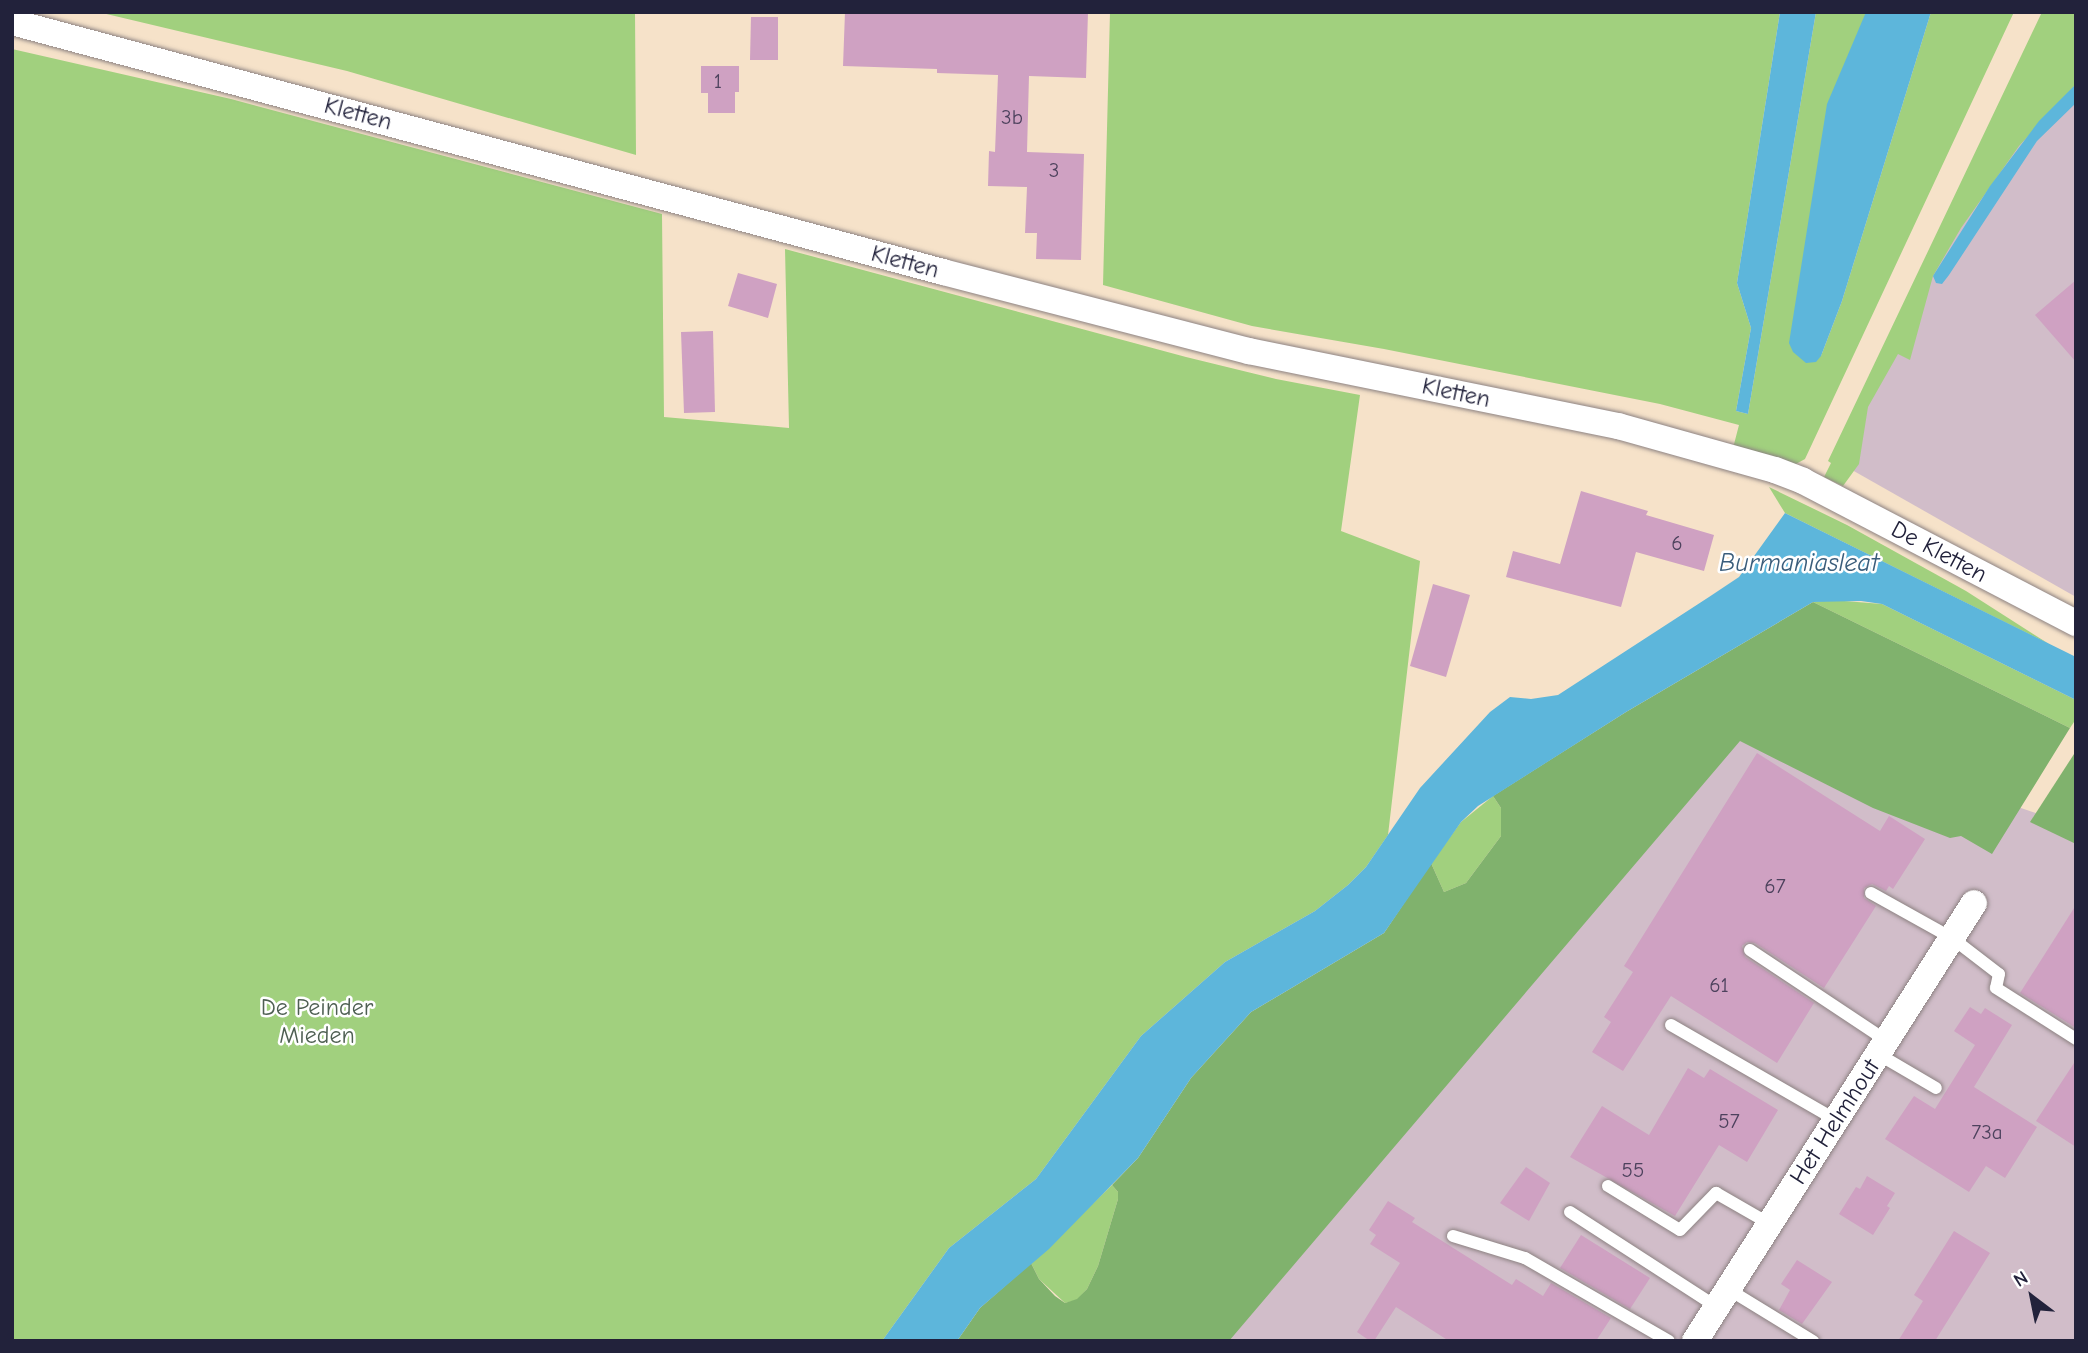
<!DOCTYPE html>
<style>
body{margin:0}
#map{position:relative;width:2088px;height:1353px;overflow:hidden;background:#f6e2c9;font-family:"Comic Neue",sans-serif}
div>[style]{position:absolute}
.industrial>*{inset:0;background:#d1bdc9}
.green>*{inset:0;background:#a1d07e}
.forest>*{inset:0;background:#80b26d}
.water>*{inset:0;background:#5db6db}
.building>*{inset:0;background:#cfa1c2}
.roads{filter:drop-shadow(0 0 2px #8c8282) drop-shadow(0 0 2px #8c8282)}
.service>*{height:12px;margin:-6px;padding:0 6px;transform-origin:6px;border-radius:6px;background:#fff}
.minor>*{height:26px;margin:-13px;padding:0 13px;transform-origin:13px;border-radius:13px;background:#fff}
span{translate:-50% -50%;white-space:nowrap;text-align:center;line-height:1.15;-webkit-text-stroke:5px #fff;paint-order:stroke}
.number-label{font-size:21px;color:#4d425d}
.number-label span{-webkit-text-stroke-width:0}
.street-label{font-size:24px;color:#22223b}
.park-label{font-size:24px;color:#4e5f52}
.water-label{font-size:26px;color:#3a5d7b;font-style:italic}
.frame{position:absolute;inset:0;border:14px solid #22223b;pointer-events:none}
.north{position:absolute;left:1997px;top:1262px;width:70px;height:70px;-webkit-text-stroke:5px #fff;paint-order:stroke;rotate:328deg;font-size:19px;font-weight:700;line-height:28px;text-align:center;color:#22223b}
.north::after{content:'';display:block;margin:auto;width:24px;height:32px;background:#22223b;clip-path:polygon(50% 0,100% 100%,50% 72%,0 100%)}
</style>
<div id="map">
<div class="industrial">
<i style="clip-path:polygon(2076px 59px,2076px 597px,1845px 466px,1859px 406px,1952px 223px)"></i>
<i style="clip-path:polygon(1741px 711px,2076px 827px,2076px 1341px,1151px 1341px)"></i>
</div>
<div class="green">
<i style="clip-path:polygon(98px 12px,635px 12px,636px 155px,347px 71px)"></i>
<i style="clip-path:polygon(1110px 12px,1780px 12px,1737px 283px,1751px 328px,1736px 411px,1748px 414px,1816px 12px,1866px 12px,1821px 356px,1842px 301px,1931px 12px,2014px 12px,1805px 459px,1794px 465px,1733px 448px,1739px 425px,1660px 404px,1384px 349px,1252px 326px,1103px 285px)"></i>
<i style="clip-path:polygon(2042px 12px,2076px 12px,2076px 84px,2019px 146px,1961px 228px,1933px 276px,1910px 360px,1898px 354px,1868px 407px,1859px 464px,1843px 486px,1824px 477px,1831px 463px,1828px 461px)"></i>
<i style="clip-path:polygon(12px 49px,231px 99px,662px 214px,664px 417px,789px 428px,785px 249px,1186px 357px,1276px 379px,1360px 395px,1341px 531px,1420px 561px,1388px 835px,1366px 867px,1348px 885px,1315px 911px,1225px 962px,1141px 1036px,1036px 1179px,949px 1248px,882px 1341px,12px 1341px)"></i>
<i style="clip-path:polygon(1769px 487px,1847px 525px,1966px 591px,2049px 644px,1785px 513px)"></i>
<i style="clip-path:polygon(1832px 600px,1882px 604px,2076px 700px,2076px 719px,2070px 728px,1813px 602px)"></i>
<i style="clip-path:polygon(1493px 796px,1501px 808px,1501px 836px,1466px 883px,1444px 892px,1431px 863px,1461px 822px)"></i>
<i style="clip-path:polygon(1112px 1185px,1118px 1192px,1118px 1199px,1098px 1266px,1087px 1289px,1077px 1300px,1065px 1303px,1039px 1279px,1031px 1263px)"></i>
</div>
<div class="forest">
<i style="clip-path:polygon(1813px 602px,2070px 728px,1992px 854px,1961px 836px,1950px 838px,1873px 808px,1740px 741px,1229px 1341px,957px 1341px,980px 1308px,1031px 1263px,1039px 1279px,1055px 1296px,1065px 1303px,1077px 1299px,1087px 1289px,1098px 1266px,1118px 1199px,1118px 1192px,1112px 1185px,1138px 1158px,1191px 1078px,1251px 1012px,1384px 933px,1431px 863px,1444px 892px,1466px 883px,1501px 836px,1501px 808px,1493px 796px,1626px 712px)"></i>
<i style="clip-path:polygon(2076px 751px,2076px 844px,2030px 822px)"></i>
</div>
<div class="water">
<i style="clip-path:polygon(1780px 12px,1816px 12px,1748px 414px,1736px 411px,1751px 328px,1737px 283px)"></i>
<i style="clip-path:polygon(1866px 12px,1931px 12px,1842px 301px,1821px 356px,1816px 362px,1806px 363px,1793px 352px,1789px 343px,1827px 104px)"></i>
<i style="clip-path:polygon(2076px 84px,2076px 103px,2037px 141px,1949px 275px,1942px 284px,1936px 283px,1933px 276px,1990px 186px,2039px 121px)"></i>
<i style="clip-path:polygon(1785px 513px,2076px 657px,2076px 700px,1882px 604px,1861px 601px,1813px 602px,1626px 712px,1478px 806px,1461px 822px,1384px 933px,1251px 1012px,1191px 1078px,1138px 1158px,1049px 1249px,980px 1308px,957px 1341px,882px 1341px,949px 1248px,1036px 1179px,1141px 1036px,1225px 962px,1315px 911px,1348px 885px,1366px 867px,1420px 788px,1490px 712px,1510px 697px,1531px 699px,1558px 695px,1709px 597px,1739px 577px)"></i>
</div>
<div class="building">
<i style="clip-path:polygon(845px 12px,1088px 12px,1086px 78px,1029px 76px,1027px 152px,1084px 154px,1081px 260px,1036px 259px,1037px 233px,1025px 233px,1027px 187px,988px 186px,989px 151px,995px 152px,998px 75px,937px 73px,937px 69px,843px 66px)"></i>
<i style="clip-path:polygon(751px 17px,778px 17px,778px 60px,750px 60px)"></i>
<i style="clip-path:polygon(701px 66px,739px 66px,739px 92px,735px 92px,735px 113px,708px 113px,708px 93px,701px 93px)"></i>
<i style="clip-path:polygon(738px 273px,777px 284px,768px 318px,728px 306px)"></i>
<i style="clip-path:polygon(2076px 280px,2076px 362px,2035px 315px)"></i>
<i style="clip-path:polygon(713px 331px,715px 412px,684px 413px,681px 332px)"></i>
<i style="clip-path:polygon(1581px 491px,1648px 511px,1646px 515px,1714px 535px,1704px 571px,1636px 552px,1621px 607px,1506px 577px,1513px 551px,1560px 564px)"></i>
<i style="clip-path:polygon(1433px 584px,1470px 595px,1446px 677px,1410px 666px)"></i>
<i style="clip-path:polygon(1757px 753px,1880px 831px,1889px 816px,1925px 839px,1893px 889px,1889px 886px,1886px 891px,1872px 884px,1864px 888px,1864px 898px,1876px 906px,1824px 988px,1755px 943px,1747px 942px,1742px 946px,1745px 957px,1814px 1003px,1777px 1063px,1671px 996px,1623px 1071px,1592px 1052px,1611px 1022px,1604px 1017px,1633px 972px,1624px 966px)"></i>
<i style="clip-path:polygon(2076px 905px,2076px 1028px,2020px 993px)"></i>
<i style="clip-path:polygon(1970px 1007px,1981px 1014px,1985px 1008px,2012px 1025px,1974px 1087px,2037px 1127px,2005px 1178px,1986px 1166px,1969px 1192px,1885px 1139px,1914px 1096px,1935px 1109px,1975px 1045px,1954px 1031px)"></i>
<i style="clip-path:polygon(2076px 1060px,2076px 1147px,2036px 1121px)"></i>
<i style="clip-path:polygon(1688px 1068px,1704px 1078px,1710px 1069px,1778px 1110px,1747px 1162px,1719px 1145px,1675px 1216px,1570px 1157px,1602px 1106px,1649px 1135px)"></i>
<i style="clip-path:polygon(1526px 1167px,1550px 1183px,1529px 1221px,1500px 1203px)"></i>
<i style="clip-path:polygon(1867px 1176px,1895px 1193px,1887px 1206px,1890px 1208px,1873px 1235px,1839px 1214px,1856px 1187px,1860px 1189px)"></i>
<i style="clip-path:polygon(1388px 1201px,1415px 1218px,1412px 1222px,1512px 1285px,1516px 1279px,1543px 1296px,1551px 1283px,1611px 1318px,1596px 1341px,1449px 1341px,1396px 1307px,1374px 1341px,1370px 1341px,1357px 1332px,1400px 1263px,1370px 1244px,1376px 1235px,1369px 1230px)"></i>
<i style="clip-path:polygon(1954px 1231px,1990px 1253px,1935px 1341px,1898px 1341px,1923px 1301px,1914px 1295px)"></i>
<i style="clip-path:polygon(1581px 1235px,1650px 1278px,1630px 1309px,1560px 1268px)"></i>
<i style="clip-path:polygon(1797px 1260px,1832px 1282px,1802px 1324px,1779px 1310px,1790px 1290px,1781px 1284px)"></i>
</div>
<div class="roads">
<div class="service">
<i style="left:1871px;top:893px;width:93px;rotate:29.1deg"></i>
<i style="left:1952px;top:938px;width:59px;rotate:37.5deg"></i>
<i style="left:1999px;top:974px;width:14px;rotate:102deg"></i>
<i style="left:1996px;top:988px;width:95px;rotate:32.5deg"></i>
<i style="left:1750px;top:950px;width:164px;rotate:33.6deg"></i>
<i style="left:1671px;top:1025px;width:190px;rotate:29.9deg"></i>
<i style="left:1878px;top:1054px;width:67px;rotate:30.4deg"></i>
<i style="left:1608px;top:1186px;width:84px;rotate:31.4deg"></i>
<i style="left:1680px;top:1230px;width:52px;rotate:-45.8deg"></i>
<i style="left:1716px;top:1193px;width:62px;rotate:29.9deg"></i>
<i style="left:1570px;top:1212px;width:175px;rotate:32.9deg"></i>
<i style="left:1453px;top:1236px;width:75px;rotate:17deg"></i>
<i style="left:1525px;top:1258px;width:166px;rotate:30deg"></i>
<i style="left:1728px;top:1289px;width:100px;rotate:31.5deg"></i>
</div>
<div class="minor">
<i style="left:12px;top:22px;width:964px;rotate:15.03deg"></i>
<i style="left:943px;top:272px;width:316px;rotate:14.5deg"></i>
<i style="left:1249px;top:351px;width:377px;rotate:11.5deg"></i>
<i style="left:1618px;top:426px;width:163px;rotate:15.7deg"></i>
<i style="left:1775px;top:470px;width:30px;rotate:21deg"></i>
<i style="left:1803px;top:481px;width:308px;rotate:27.5deg"></i>
<i style="left:1695px;top:1341px;width:519px;rotate:-57.5deg"></i>
</div>
</div>
<div class="number-label">
<span style="left:718px;top:81px">1</span>
<span style="left:1012px;top:117px">3b</span>
<span style="left:1054px;top:170px">3</span>
<span style="left:1677px;top:543px">6</span>
<span style="left:1775px;top:886px">67</span>
<span style="left:1719px;top:985px">61</span>
<span style="left:1729px;top:1121px">57</span>
<span style="left:1987px;top:1132px">73a</span>
<span style="left:1633px;top:1170px">55</span>
</div>
<div class="street-label">
<span style="left:358px;top:114px;rotate:15deg">Kletten</span>
<span style="left:905px;top:262px;rotate:15deg">Kletten</span>
<span style="left:1456px;top:393px;rotate:12deg">Kletten</span>
<span style="left:1939px;top:552px;rotate:28deg">De Kletten</span>
<span style="left:1835px;top:1122px;rotate:-57deg">Het Helmhout</span>
</div>
<div class="park-label">
<span style="left:317px;top:1022px">De Peinder<br>Mieden</span>
</div>
<div class="water-label">
<span style="left:1799px;top:564px">Burmaniasleat</span>
</div>
<div class="frame"></div>
<div class="north">N</div>
</div>
